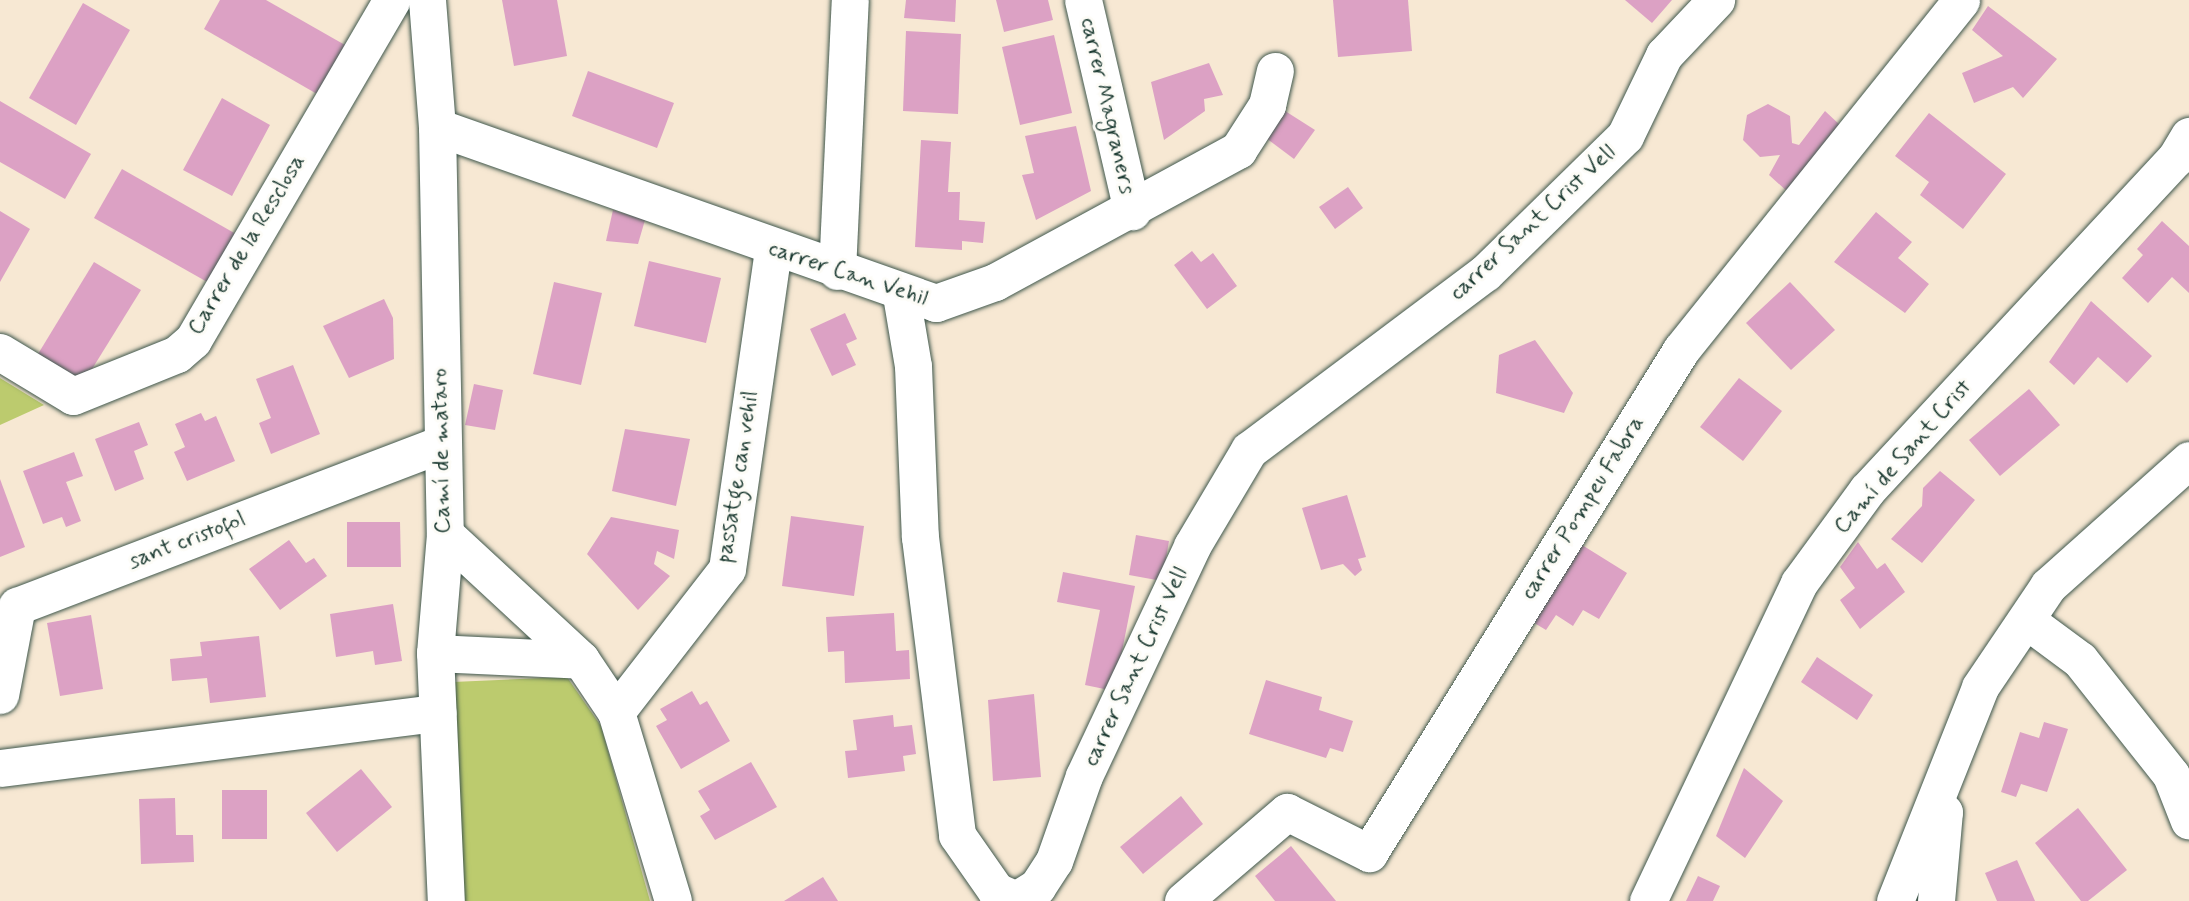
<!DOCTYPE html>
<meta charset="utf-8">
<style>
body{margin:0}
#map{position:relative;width:2189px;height:901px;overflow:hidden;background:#f7e8d3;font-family:Mynerve,sans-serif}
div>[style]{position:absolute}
.green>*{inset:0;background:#bccb6e}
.building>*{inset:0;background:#dca1c4}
.roads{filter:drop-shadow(0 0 2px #3f574c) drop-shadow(0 0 2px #3f574c)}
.street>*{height:37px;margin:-18.5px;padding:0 18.5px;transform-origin:18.5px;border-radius:18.5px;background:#fff}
span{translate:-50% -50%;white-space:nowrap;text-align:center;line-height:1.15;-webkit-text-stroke:6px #fdfcf7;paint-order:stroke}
.street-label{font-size:23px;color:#1f3d34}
</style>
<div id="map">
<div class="green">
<i style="clip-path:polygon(0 378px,44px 405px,0 425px)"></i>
<i style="clip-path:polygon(567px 677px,601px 726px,650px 901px,459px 901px,453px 682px)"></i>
</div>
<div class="building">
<i style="clip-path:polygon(220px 0,266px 0,345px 45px,317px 94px,204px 29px)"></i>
<i style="clip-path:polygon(502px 0,557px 0,567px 56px,514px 66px)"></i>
<i style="clip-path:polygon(906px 0,956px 0,955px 22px,904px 18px)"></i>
<i style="clip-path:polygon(996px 0,1048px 0,1053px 20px,1004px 32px)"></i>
<i style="clip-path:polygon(1333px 0,1408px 0,1412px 51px,1338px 57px)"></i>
<i style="clip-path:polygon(1625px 0,1672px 0,1652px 23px)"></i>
<i style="clip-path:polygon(83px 3px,130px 30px,76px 125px,29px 98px)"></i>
<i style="clip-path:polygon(1988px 6px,2057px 59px,2023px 98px,2013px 87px,1974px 103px,1962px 73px,2003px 56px,1972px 30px)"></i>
<i style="clip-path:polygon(906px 31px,961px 34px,958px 114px,903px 111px)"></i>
<i style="clip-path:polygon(1054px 35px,1072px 113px,1020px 125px,1002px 47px)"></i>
<i style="clip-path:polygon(1209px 63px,1223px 95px,1204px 99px,1205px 111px,1164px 140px,1151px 82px)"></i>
<i style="clip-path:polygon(588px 71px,674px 103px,657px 148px,572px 116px)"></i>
<i style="clip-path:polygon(222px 98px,270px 125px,232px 196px,183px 170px)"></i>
<i style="clip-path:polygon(0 101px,91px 154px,65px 199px,0 162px)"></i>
<i style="clip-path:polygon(1768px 104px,1790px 116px,1792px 143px,1799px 145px,1825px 111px,1840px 125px,1789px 193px,1769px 175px,1780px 155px,1760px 157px,1743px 140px,1747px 115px)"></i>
<i style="clip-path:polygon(1282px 109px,1315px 130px,1294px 159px,1262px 135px)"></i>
<i style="clip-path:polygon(1929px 113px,2006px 174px,1963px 229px,1920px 195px,1929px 182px,1895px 156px)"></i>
<i style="clip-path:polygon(1076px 126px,1091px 191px,1036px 220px,1022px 175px,1034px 173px,1025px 136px)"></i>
<i style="clip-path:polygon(921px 140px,951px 142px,948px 192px,960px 192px,959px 220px,985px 222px,983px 243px,962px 241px,962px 250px,915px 247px)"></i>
<i style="clip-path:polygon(122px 169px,236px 234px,209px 283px,94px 218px)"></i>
<i style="clip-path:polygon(1348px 187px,1363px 208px,1335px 229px,1319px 207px)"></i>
<i style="clip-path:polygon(613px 210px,645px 220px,638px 244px,606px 241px)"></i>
<i style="clip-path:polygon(0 211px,30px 229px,0 282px)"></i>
<i style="clip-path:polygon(1876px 212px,1912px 242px,1898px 258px,1929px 284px,1905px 313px,1834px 262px)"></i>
<i style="clip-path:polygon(2162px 221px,2189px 246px,2189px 293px,2172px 277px,2148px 303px,2122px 278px,2143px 255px,2137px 249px)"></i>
<i style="clip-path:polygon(1192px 251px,1201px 262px,1213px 253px,1237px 286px,1207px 309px,1174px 265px)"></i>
<i style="clip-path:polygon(649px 261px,721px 278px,706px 343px,634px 326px)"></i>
<i style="clip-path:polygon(94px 262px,141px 290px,84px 382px,38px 354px)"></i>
<i style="clip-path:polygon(554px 282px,602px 293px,581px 385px,533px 374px)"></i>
<i style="clip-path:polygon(1790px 282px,1835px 330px,1791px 370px,1746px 323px)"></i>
<i style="clip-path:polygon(384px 299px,393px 318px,394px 359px,349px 378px,323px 326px)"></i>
<i style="clip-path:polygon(2091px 301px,2152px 356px,2127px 383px,2098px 357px,2074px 385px,2049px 362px)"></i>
<i style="clip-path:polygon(845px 313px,857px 339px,846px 344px,856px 365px,832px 376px,810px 329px)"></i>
<i style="clip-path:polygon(1535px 340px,1573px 393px,1564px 413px,1496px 393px,1499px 355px)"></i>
<i style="clip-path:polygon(293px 365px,320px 434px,271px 454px,259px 423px,271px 418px,256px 379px)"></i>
<i style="clip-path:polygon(1739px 378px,1782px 411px,1743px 461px,1700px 427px)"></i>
<i style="clip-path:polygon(474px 384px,503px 390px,495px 430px,465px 425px)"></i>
<i style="clip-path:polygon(2029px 389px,2060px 425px,2000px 476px,1969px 440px)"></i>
<i style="clip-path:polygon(201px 413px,205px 421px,216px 416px,235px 461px,187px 481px,174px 452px,185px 447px,175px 424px)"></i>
<i style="clip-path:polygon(139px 422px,148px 445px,134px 451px,144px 479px,115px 491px,95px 439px)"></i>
<i style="clip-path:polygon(625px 429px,690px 439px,676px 506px,612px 491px)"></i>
<i style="clip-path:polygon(74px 452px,83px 476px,66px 482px,81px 521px,66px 527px,62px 517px,43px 524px,23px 471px)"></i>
<i style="clip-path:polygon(1940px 471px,1975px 500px,1922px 563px,1891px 539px,1922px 506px,1923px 488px)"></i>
<i style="clip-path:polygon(0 479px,25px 547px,0 557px)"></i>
<i style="clip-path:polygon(1347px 495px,1366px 557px,1358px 559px,1362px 570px,1355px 576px,1343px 564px,1321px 570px,1302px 508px)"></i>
<i style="clip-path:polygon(791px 516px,864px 526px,854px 596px,782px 586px)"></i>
<i style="clip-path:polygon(611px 517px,679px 530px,674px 559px,657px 551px,654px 564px,670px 576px,638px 610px,587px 554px)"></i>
<i style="clip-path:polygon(347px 522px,400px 522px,401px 567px,347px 567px)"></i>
<i style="clip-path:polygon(1136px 535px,1169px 541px,1162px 581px,1129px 575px)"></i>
<i style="clip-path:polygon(289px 540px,306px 563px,314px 558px,327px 576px,280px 610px,249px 569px)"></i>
<i style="clip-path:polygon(1574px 540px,1627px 573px,1599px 619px,1583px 610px,1573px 626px,1556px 615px,1546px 630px,1526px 618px)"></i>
<i style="clip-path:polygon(1858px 542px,1877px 569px,1885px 563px,1905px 592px,1860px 629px,1840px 600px,1855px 588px,1840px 567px)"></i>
<i style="clip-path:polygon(1063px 572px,1135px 586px,1114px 691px,1085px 685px,1100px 610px,1057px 602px)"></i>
<i style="clip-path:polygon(393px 604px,402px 661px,375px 665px,373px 651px,336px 657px,330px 614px)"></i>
<i style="clip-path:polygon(894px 613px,896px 651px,909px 650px,910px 679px,845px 683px,844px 651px,828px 652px,826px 617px)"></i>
<i style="clip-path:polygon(91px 615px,103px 689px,60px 696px,47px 623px)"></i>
<i style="clip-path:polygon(259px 636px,266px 697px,210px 703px,207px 678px,172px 681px,170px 659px,202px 656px,200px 642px)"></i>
<i style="clip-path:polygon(1817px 657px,1873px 695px,1857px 720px,1801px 682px)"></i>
<i style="clip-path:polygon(1266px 680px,1322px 697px,1319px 710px,1353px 721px,1343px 752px,1330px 748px,1326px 758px,1249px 734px)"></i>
<i style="clip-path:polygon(692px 691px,700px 705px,707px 701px,730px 741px,681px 769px,656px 726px,667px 720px,660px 709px)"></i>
<i style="clip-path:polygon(1034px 694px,1041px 777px,993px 781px,988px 700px)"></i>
<i style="clip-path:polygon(893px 715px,894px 727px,912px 725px,916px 754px,903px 756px,905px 771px,848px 778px,845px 751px,857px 750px,853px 720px)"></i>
<i style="clip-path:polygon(2044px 722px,2068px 729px,2047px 792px,2021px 784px,2016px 797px,2001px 792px,2020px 732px,2039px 738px)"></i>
<i style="clip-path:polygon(751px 762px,777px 807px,715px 840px,700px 816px,710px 810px,698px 791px)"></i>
<i style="clip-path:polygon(1744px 768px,1783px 801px,1745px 858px,1716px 836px)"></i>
<i style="clip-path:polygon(361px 769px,392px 807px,337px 852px,306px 813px)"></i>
<i style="clip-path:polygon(222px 790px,267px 790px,267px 839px,222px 839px)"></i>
<i style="clip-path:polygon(1181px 796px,1203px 824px,1143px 874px,1120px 847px)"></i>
<i style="clip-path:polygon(175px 798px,176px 835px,193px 835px,194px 862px,141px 864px,139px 799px)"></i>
<i style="clip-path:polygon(2078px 808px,2127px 870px,2088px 901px,2081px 901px,2035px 843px)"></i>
<i style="clip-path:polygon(1291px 846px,1336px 901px,1275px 901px,1255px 876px)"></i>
<i style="clip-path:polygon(2017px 860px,2035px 901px,1997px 901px,1985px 873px)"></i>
<i style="clip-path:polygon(1698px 876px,1720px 886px,1713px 901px,1686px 901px)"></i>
<i style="clip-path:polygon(823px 877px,838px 901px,784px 901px)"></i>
</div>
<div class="roads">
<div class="street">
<i style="left:427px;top:0;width:127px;rotate:85.5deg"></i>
<i style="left:437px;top:127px;width:407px;rotate:88.9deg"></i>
<i style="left:445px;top:534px;width:119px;rotate:94.8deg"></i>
<i style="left:435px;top:653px;width:248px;rotate:87.5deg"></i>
<i style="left:1083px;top:0;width:217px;rotate:76.9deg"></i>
<i style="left:437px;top:127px;width:529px;rotate:19.43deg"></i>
<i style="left:936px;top:303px;width:63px;rotate:-19.6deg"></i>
<i style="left:995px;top:282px;width:277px;rotate:-28.5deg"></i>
<i style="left:1238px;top:150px;width:54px;rotate:-57.2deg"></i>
<i style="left:1267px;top:105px;width:35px;rotate:-77deg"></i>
<i style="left:837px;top:271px;width:271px;rotate:-87.3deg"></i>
<i style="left:901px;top:295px;width:72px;rotate:80.4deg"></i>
<i style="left:913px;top:366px;width:171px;rotate:87.7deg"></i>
<i style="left:920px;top:537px;width:300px;rotate:82.9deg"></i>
<i style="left:957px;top:835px;width:68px;rotate:55.1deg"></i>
<i style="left:996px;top:891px;width:22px;rotate:24deg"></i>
<i style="left:0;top:352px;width:85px;rotate:31.1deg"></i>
<i style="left:73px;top:396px;width:112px;rotate:-22deg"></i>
<i style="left:177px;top:354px;width:21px;rotate:-41deg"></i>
<i style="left:193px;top:340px;width:394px;rotate:-59.7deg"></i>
<i style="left:445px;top:534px;width:185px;rotate:42.8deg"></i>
<i style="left:2026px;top:620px;width:67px;rotate:36.5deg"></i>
<i style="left:2080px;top:660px;width:147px;rotate:51.6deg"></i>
<i style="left:2171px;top:775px;width:49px;rotate:68.6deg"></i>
<i style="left:435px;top:653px;width:146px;rotate:2.7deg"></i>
<i style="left:581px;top:660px;width:63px;rotate:56.1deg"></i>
<i style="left:616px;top:712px;width:197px;rotate:73.2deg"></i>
<i style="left:0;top:695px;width:91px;rotate:-79.2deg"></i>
<i style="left:17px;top:606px;width:455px;rotate:-20.9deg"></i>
<i style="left:616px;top:712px;width:181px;rotate:-52.2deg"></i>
<i style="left:727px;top:569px;width:323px;rotate:-81.8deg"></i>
<i style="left:0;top:768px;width:441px;rotate:-7.2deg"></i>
<i style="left:1016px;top:900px;width:25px;rotate:-32deg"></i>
<i style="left:1037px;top:887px;width:31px;rotate:-57deg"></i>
<i style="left:1054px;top:861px;width:90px;rotate:-70.6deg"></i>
<i style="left:1084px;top:776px;width:254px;rotate:-64.8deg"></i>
<i style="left:1192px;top:546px;width:112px;rotate:-59.3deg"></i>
<i style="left:1249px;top:450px;width:295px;rotate:-36.9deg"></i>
<i style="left:1485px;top:273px;width:196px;rotate:-44.4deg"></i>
<i style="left:1625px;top:136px;width:90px;rotate:-64.3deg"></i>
<i style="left:1664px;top:55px;width:76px;rotate:-46.6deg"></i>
<i style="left:1183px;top:901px;width:137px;rotate:-40.6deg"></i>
<i style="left:1287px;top:812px;width:92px;rotate:26.6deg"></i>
<i style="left:1369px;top:853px;width:592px;rotate:-58.19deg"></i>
<i style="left:1681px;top:350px;width:448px;rotate:-51.3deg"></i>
<i style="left:1648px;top:901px;width:352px;rotate:-64.6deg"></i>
<i style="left:1799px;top:583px;width:115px;rotate:-53.8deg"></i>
<i style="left:1867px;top:490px;width:452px;rotate:-47.1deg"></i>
<i style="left:2175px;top:159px;width:27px;rotate:-59deg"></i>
<i style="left:1895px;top:901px;width:230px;rotate:-68.3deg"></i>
<i style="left:1980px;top:687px;width:122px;rotate:-56deg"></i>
<i style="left:2048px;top:586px;width:189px;rotate:-41.8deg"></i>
<i style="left:1936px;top:901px;width:89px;rotate:-84.9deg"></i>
<i style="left:1944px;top:812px;width:9px;rotate:-139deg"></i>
</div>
</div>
<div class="street-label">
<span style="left:1107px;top:106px;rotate:77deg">carrer Magraners</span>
<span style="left:1533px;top:223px;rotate:-43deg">carrer Sant Crist Vell</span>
<span style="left:247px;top:245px;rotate:-59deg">Carrer de la Resclosa</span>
<span style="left:848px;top:274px;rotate:18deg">carrer Can Vehil</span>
<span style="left:442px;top:451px;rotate:-91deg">Camí de mataro</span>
<span style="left:1903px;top:457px;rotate:-49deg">Camí de Sant Crist</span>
<span style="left:738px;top:477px;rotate:-81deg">passatge can vehil</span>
<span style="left:1583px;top:508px;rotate:-58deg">carrer Pompeu Fabra</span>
<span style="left:187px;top:541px;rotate:-21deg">sant cristofol</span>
<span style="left:1136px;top:667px;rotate:-65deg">carrer Sant Crist Vell</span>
</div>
</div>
